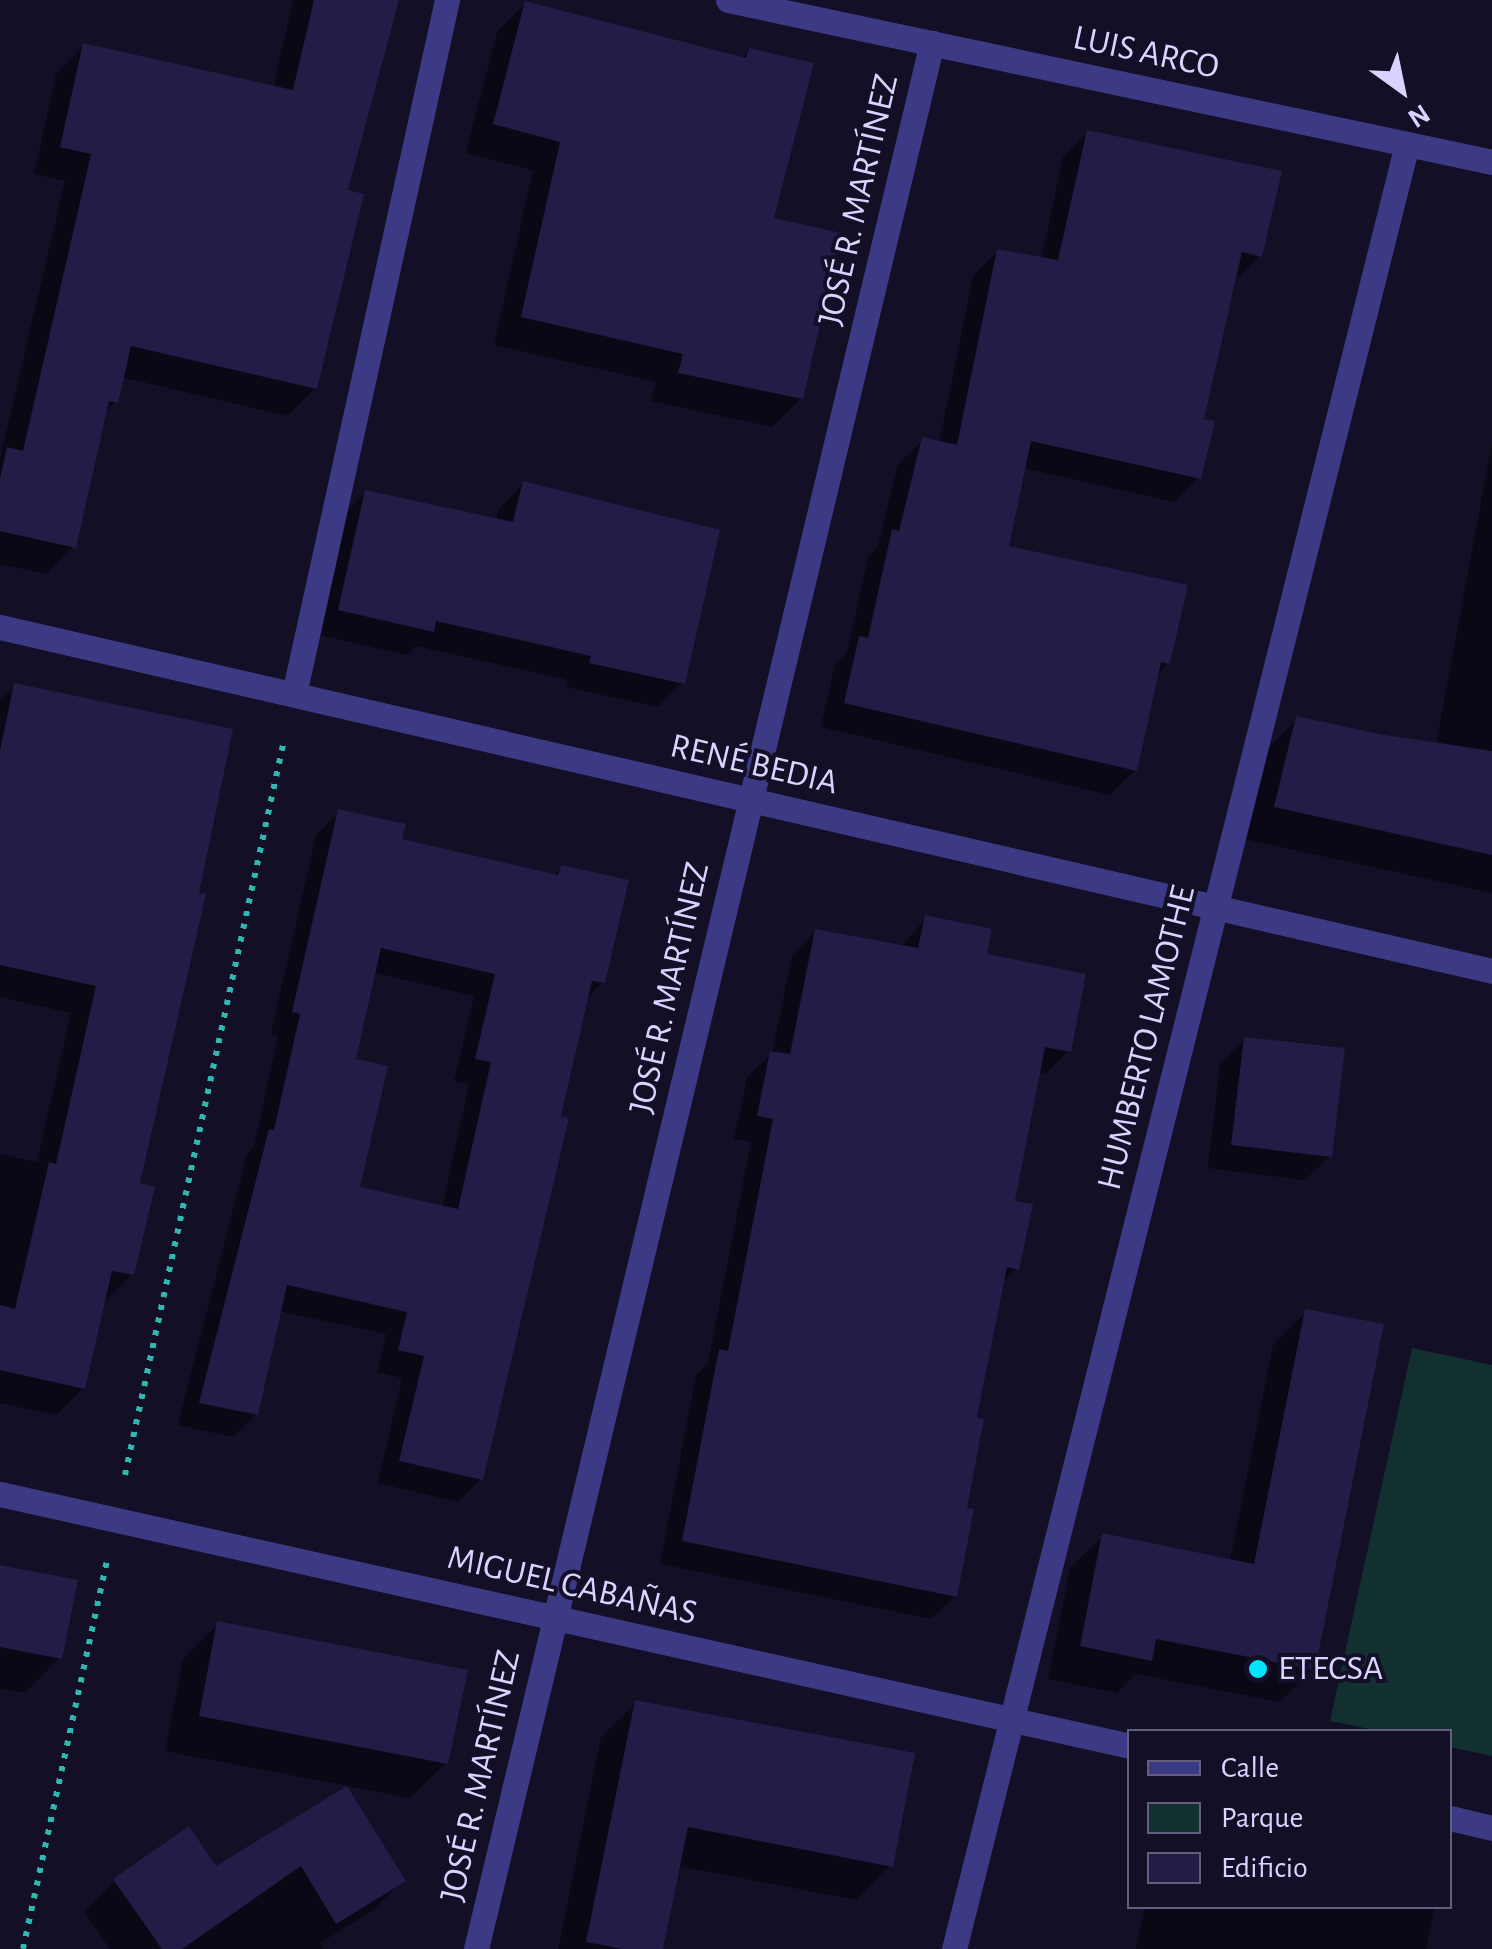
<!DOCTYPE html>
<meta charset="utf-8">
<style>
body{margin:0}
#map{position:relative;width:1492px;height:1949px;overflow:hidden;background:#130f26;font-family:"Alegreya Sans",sans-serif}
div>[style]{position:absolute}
.green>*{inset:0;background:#12302f}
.shadow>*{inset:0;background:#0007}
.building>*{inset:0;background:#241b47}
.path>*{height:6px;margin-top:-3px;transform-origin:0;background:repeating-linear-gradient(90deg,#2fb8b0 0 5px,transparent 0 13px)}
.minor>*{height:25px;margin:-12.5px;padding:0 12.5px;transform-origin:12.5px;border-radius:12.5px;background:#3d3a85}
.dots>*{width:28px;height:28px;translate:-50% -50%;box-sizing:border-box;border:5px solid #130f26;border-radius:50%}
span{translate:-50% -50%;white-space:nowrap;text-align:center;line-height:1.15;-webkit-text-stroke:8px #130f26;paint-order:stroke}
.street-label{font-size:35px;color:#d9d4ff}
.poi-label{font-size:35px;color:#d9d4ff}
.left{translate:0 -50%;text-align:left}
.legend{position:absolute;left:1127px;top:1729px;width:325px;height:180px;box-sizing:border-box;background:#130f26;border:2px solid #625e7d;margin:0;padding:12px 18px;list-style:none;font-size:30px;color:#d9d4ff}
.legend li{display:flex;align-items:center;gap:20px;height:50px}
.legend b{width:50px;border:2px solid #625e7d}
.north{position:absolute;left:1352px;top:40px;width:100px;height:100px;-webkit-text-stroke:8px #130f26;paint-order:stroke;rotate:147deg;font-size:28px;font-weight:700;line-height:40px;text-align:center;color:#d9d4ff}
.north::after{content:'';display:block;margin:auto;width:35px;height:45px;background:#d9d4ff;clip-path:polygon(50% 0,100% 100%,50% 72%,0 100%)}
</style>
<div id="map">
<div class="green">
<i style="clip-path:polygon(1412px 1348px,1492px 1365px,1492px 1756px,1450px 1747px,1450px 1732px,1379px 1731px,1330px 1721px)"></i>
</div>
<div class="shadow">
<i style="clip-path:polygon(293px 0,396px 0,345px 192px,315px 388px,287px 416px,121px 377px,116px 401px,104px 414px,73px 546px,46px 574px,0 564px,0 458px,65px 181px,34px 174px,56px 74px,84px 46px,273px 89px)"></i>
<i style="clip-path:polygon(525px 4px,741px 59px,749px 50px,770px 220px,801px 398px,772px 427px,651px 401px,656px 382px,494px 345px,533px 170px,466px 153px,497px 32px)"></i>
<i style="clip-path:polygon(1087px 133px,1260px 256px,1236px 280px,1201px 421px,1199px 477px,1174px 502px,1023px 468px,1006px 548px,1168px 663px,1156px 676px,1135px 770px,1110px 795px,821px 727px,835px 664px,847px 652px,868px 557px,878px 547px,898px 464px,923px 440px,939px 443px,973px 276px,998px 251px,1041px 260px,1063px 157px)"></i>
<i style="clip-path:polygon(1492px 443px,1492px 893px,1244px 839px,1264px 752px,1297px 719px,1436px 744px)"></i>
<i style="clip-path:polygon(523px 484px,682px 683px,658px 707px,566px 687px,568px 680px,416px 646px,407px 655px,315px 634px,341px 517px,366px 492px,496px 521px,499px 509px)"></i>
<i style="clip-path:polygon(15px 686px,230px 731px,137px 1185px,132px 1274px,105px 1301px,83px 1388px,56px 1415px,0 1403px,0 1154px,37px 1162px,71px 1013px,0 997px,0 701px)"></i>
<i style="clip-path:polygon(evenodd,339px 812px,399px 841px,553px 876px,561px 868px,603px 982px,585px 1000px,481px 1479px,458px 1502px,378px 1483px,402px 1378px,377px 1372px,386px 1334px,278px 1311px,256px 1414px,233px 1437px,178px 1425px,247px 1154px,254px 1147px,278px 1036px,271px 1034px,316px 835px,339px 812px,375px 973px,474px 996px,454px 1081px,469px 1084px,442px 1208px,357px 1189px,353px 1061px,375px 973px)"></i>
<i style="clip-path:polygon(926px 918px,984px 956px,1068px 1051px,1045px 1074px,1037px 1073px,1012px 1203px,1017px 1268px,1001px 1284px,974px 1419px,955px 1596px,931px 1619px,660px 1564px,696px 1375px,708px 1363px,751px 1142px,734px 1139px,747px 1077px,772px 1054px,792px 955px,815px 932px,901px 947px)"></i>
<i style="clip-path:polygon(1245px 1040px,1330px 1156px,1305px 1180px,1208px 1168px,1220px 1064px)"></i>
<i style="clip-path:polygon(1306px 1312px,1312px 1669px,1280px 1702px,1136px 1674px,1117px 1693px,1048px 1679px,1070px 1568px,1103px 1536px,1230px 1561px,1273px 1345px)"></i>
<i style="clip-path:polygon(0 1568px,60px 1657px,25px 1693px,0 1688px)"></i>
<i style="clip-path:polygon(218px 1624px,446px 1763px,410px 1798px,165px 1751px,183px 1659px)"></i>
<i style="clip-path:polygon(636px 1703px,890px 1865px,856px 1900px,678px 1866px,660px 1949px,558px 1949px,601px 1737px)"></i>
<i style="clip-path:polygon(346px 1789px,403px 1880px,372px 1911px,320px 1943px,324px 1949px,110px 1949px,84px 1912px,115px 1881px,215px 1869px)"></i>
<i style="clip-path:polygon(1145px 1906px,1435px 1906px,1426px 1949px,1136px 1949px)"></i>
</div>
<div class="building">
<i style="clip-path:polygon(314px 0,399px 0,348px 190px,364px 194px,317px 389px,131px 346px,118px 403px,109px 401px,76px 548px,0 531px,0 479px,7px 447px,23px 451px,91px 154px,60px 147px,83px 43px,293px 90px)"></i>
<i style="clip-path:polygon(525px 1px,746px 58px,749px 48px,814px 63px,774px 218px,841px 233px,803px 399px,678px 373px,683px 354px,521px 317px,560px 142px,493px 124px)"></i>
<i style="clip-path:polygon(1087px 130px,1282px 171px,1262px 257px,1242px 252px,1204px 419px,1215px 421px,1201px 479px,1031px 441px,1009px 546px,1188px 585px,1170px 664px,1161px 662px,1137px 771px,844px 703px,859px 636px,868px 638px,892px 529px,899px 531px,922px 437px,957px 445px,997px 249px,1058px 260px)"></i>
<i style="clip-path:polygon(523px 481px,720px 530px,685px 684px,589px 663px,591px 656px,436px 621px,434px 632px,338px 610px,365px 490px,513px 522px)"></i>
<i style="clip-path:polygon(14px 683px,233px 729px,199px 893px,206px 894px,140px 1183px,155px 1187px,134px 1275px,112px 1271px,85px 1389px,0 1370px,0 1305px,15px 1309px,49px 1162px,56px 1164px,96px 986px,0 965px,0 751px)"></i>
<i style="clip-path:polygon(1296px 716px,1379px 734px,1492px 751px,1492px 855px,1274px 807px)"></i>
<i style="clip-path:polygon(evenodd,338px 809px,406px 824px,402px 839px,558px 875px,561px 865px,629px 880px,605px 983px,592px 981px,561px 1116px,569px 1118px,483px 1480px,399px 1461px,424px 1356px,398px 1350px,407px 1312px,287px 1285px,258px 1415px,199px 1403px,269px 1129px,274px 1130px,300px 1014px,292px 1012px,338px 809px,381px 948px,495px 974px,475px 1059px,491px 1062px,458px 1209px,360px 1187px,388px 1066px,356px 1059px,381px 948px)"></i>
<i style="clip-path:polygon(925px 915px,992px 929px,987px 954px,1086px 974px,1071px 1052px,1045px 1047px,1015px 1201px,1033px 1204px,1019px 1270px,1007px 1267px,977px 1417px,984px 1419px,967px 1508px,974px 1509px,957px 1597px,682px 1541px,719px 1349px,728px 1351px,773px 1119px,757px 1116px,770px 1051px,790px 1054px,815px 929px,918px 948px)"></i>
<i style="clip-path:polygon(1244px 1037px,1345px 1048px,1332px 1157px,1231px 1145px)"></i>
<i style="clip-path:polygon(1305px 1309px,1384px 1324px,1315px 1670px,1156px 1639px,1152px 1661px,1080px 1646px,1102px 1533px,1254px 1564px)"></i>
<i style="clip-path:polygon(0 1565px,78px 1580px,62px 1659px,0 1647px)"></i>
<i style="clip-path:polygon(217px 1621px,468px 1670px,448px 1764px,199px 1716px)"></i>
<i style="clip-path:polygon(635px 1700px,915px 1753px,893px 1867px,688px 1827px,663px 1949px,623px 1949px,586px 1942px)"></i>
<i style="clip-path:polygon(347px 1786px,406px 1881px,336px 1924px,301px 1866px,182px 1949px,162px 1949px,113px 1879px,189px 1826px,216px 1866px)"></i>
</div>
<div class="path">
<i style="left:125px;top:1475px;width:752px;rotate:-77.79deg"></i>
<i style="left:23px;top:1949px;width:397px;rotate:-77.8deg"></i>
</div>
<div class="minor">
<i style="left:728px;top:0;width:781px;rotate:11.97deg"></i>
<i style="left:0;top:627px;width:1531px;rotate:12.98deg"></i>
<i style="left:294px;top:694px;width:711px;rotate:-77.57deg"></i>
<i style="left:0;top:1494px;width:1158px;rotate:12.57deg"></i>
<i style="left:1450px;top:1818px;width:43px;rotate:13.4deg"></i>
<i style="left:476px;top:1949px;width:1960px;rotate:-76.55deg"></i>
<i style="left:954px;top:1949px;width:1861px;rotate:-75.91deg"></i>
</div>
<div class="dots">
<i style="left:1258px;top:1669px;background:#00e5ff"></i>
</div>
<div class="street-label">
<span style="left:1146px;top:53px;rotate:12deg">LUIS ARCO</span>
<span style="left:859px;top:200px;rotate:-77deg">JOSÉ R. MARTÍNEZ</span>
<span style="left:754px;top:765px;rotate:13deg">RENÉ BEDIA</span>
<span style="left:670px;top:988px;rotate:-77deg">JOSÉ R. MARTÍNEZ</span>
<span style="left:1147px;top:1038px;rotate:-76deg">HUMBERTO LAMOTHE</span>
<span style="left:572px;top:1586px;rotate:13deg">MIGUEL CABAÑAS</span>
<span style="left:481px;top:1776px;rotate:-77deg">JOSÉ R. MARTÍNEZ</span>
</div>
<div class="poi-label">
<span class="left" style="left:1278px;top:1669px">ETECSA</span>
</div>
<ul class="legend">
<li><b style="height:12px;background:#3d3a85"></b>Calle</li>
<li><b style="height:28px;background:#12302f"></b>Parque</li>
<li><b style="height:28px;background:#241b47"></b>Edificio</li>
</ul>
<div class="north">N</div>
</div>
